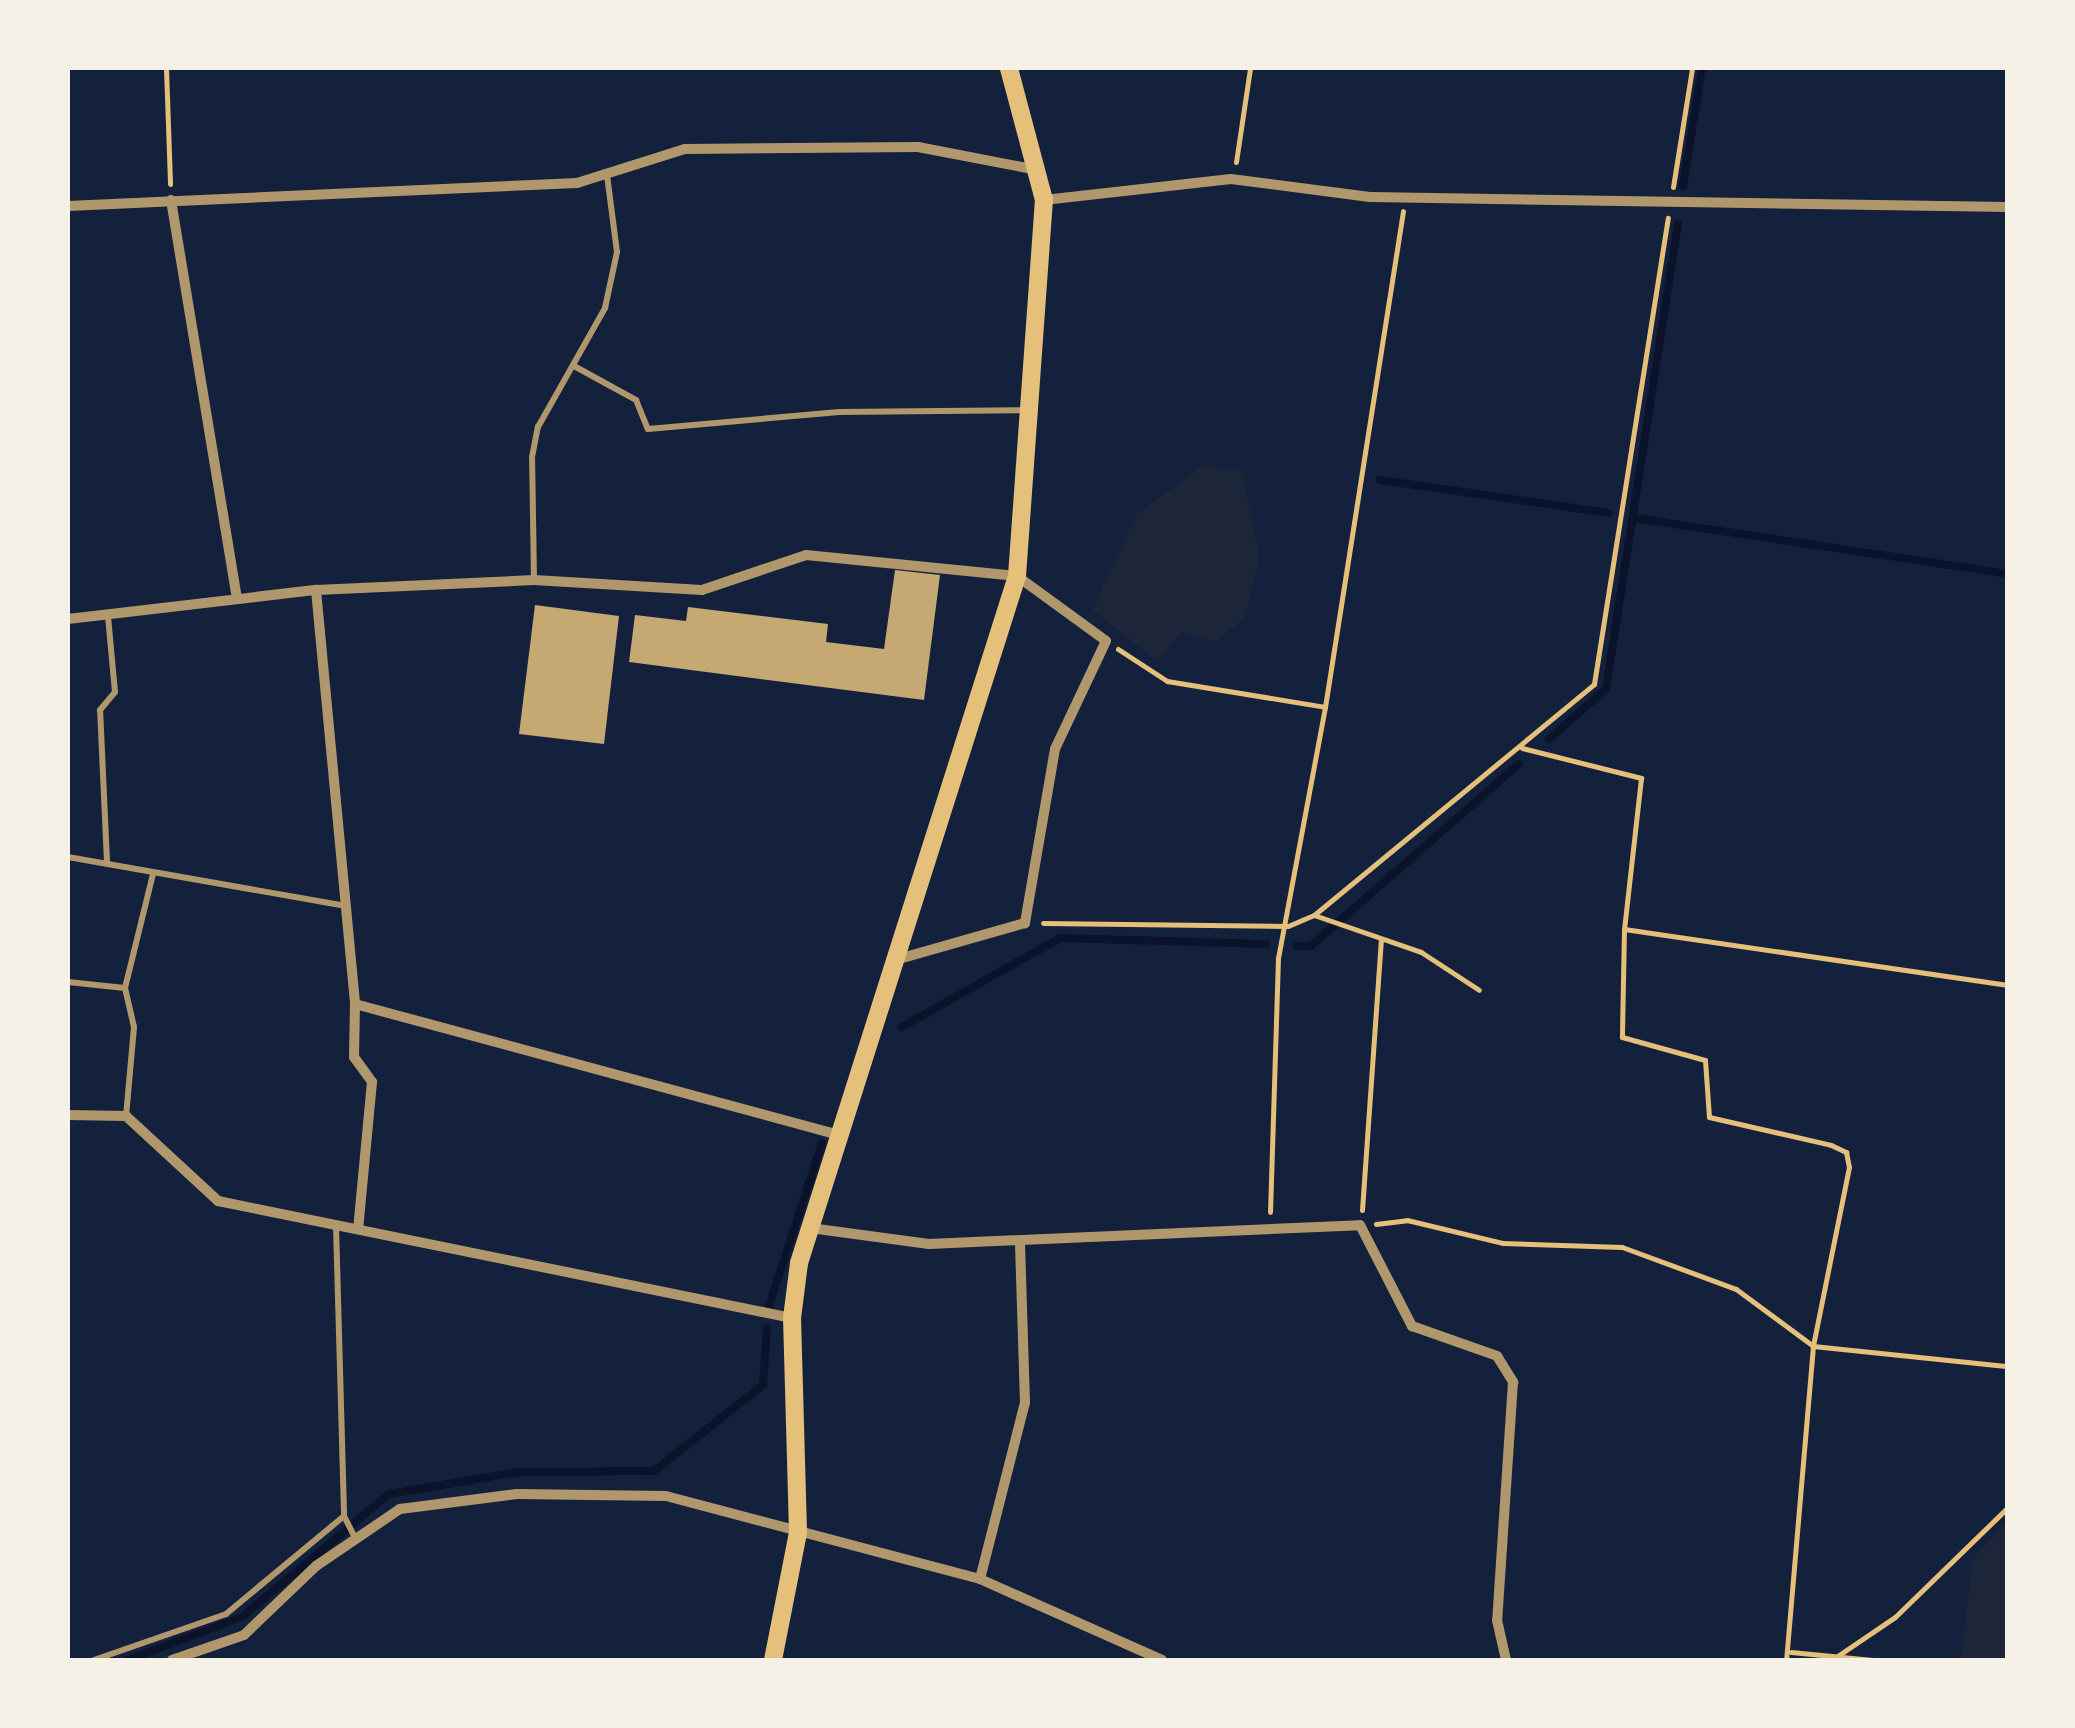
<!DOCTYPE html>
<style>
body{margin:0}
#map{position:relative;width:2075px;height:1728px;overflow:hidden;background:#14213d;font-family:"DM Sans",sans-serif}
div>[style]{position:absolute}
.green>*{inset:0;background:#1d2539}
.stream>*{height:8px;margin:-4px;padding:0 4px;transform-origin:4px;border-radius:4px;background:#0b132b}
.building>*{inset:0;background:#c6a872}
.path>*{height:5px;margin:-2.5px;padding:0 2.5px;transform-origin:2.5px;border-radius:2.5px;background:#e5c07b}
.service>*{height:6px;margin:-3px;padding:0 3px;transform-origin:3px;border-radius:3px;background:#b1986c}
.minor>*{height:10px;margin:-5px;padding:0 5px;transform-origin:5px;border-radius:5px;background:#b1986c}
.secondary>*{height:18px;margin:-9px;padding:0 9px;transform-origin:9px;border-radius:9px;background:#e5c07b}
span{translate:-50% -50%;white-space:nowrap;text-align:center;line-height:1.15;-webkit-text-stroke:8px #f6f1e7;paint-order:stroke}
.frame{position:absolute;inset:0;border:70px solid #f6f1e7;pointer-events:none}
</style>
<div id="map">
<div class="green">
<i style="clip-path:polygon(1204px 465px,1242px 472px,1259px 555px,1246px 616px,1216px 642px,1181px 632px,1158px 662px,1093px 610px,1136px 515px)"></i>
<i style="clip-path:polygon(2007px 1521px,2007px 1660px,1961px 1657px,1973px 1559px)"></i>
</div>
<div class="stream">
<i style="left:1683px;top:186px;width:120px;rotate:-80.9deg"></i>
<i style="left:1380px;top:480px;width:231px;rotate:8.2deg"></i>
<i style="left:1634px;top:518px;width:378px;rotate:8.5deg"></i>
<i style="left:1549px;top:739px;width:76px;rotate:-41.3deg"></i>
<i style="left:1606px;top:689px;width:471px;rotate:-81.2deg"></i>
<i style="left:1297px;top:946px;width:14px"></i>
<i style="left:1311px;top:946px;width:276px;rotate:-41.2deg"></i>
<i style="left:902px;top:1027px;width:181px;rotate:-29.4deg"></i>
<i style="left:1060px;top:938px;width:206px;rotate:1.7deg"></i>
<i style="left:769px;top:1306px;width:171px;rotate:-72deg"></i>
<i style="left:128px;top:1660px;width:122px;rotate:-20.7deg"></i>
<i style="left:242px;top:1617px;width:192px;rotate:-39.9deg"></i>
<i style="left:389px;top:1494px;width:132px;rotate:-9.6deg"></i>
<i style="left:519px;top:1472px;width:135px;rotate:-0.4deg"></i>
<i style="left:654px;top:1471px;width:139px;rotate:-38.3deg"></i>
<i style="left:763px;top:1385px;width:57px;rotate:-86deg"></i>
</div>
<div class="building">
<i style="clip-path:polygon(895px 570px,940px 575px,924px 700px,629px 662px,635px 615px,686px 621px,688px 607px,828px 624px,826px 642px,884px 649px)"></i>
<i style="clip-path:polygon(535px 605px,619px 616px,604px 744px,519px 734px)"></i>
</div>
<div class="path">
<i style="left:166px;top:68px;width:116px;rotate:88deg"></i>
<i style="left:1236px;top:162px;width:95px;rotate:-81.5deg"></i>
<i style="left:1673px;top:187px;width:121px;rotate:-80.9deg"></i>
<i style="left:1118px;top:649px;width:59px;rotate:33.1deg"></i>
<i style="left:1167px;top:681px;width:160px;rotate:9.3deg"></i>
<i style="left:1325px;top:707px;width:255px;rotate:100.6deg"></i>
<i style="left:1278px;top:958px;width:254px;rotate:91.8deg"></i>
<i style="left:1325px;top:707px;width:502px;rotate:-81.06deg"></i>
<i style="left:1522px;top:748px;width:123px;rotate:14.1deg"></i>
<i style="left:1641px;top:778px;width:152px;rotate:96.4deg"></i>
<i style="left:1624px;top:929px;width:388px;rotate:8.3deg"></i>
<i style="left:1314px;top:915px;width:113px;rotate:19.1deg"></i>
<i style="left:1421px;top:952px;width:69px;rotate:33.2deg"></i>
<i style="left:1043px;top:923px;width:245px;rotate:0.7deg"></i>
<i style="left:1288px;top:926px;width:28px;rotate:-23deg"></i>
<i style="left:1314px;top:915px;width:363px;rotate:-39.5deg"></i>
<i style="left:1594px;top:684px;width:472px;rotate:-81deg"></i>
<i style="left:1624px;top:929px;width:108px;rotate:91.1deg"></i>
<i style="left:1622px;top:1037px;width:86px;rotate:15.5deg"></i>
<i style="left:1705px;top:1060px;width:57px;rotate:86deg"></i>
<i style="left:1709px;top:1117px;width:125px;rotate:12.9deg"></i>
<i style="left:1831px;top:1145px;width:17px;rotate:25deg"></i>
<i style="left:1846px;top:1152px;width:15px;rotate:79deg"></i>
<i style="left:1849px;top:1167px;width:183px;rotate:101.4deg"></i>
<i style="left:1813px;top:1346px;width:315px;rotate:94.9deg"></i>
<i style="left:1362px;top:1210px;width:271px;rotate:-86deg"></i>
<i style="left:1376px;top:1224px;width:31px;rotate:-7deg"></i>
<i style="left:1407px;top:1220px;width:99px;rotate:13.5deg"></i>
<i style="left:1503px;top:1243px;width:119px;rotate:1.9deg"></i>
<i style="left:1622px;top:1247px;width:121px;rotate:20.2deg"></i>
<i style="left:1736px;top:1289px;width:96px;rotate:36.5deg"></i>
<i style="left:1813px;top:1346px;width:196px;rotate:5.9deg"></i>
<i style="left:1791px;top:1652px;width:82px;rotate:5.6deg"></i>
<i style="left:1836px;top:1657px;width:71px;rotate:-34.1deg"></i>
<i style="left:1895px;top:1617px;width:158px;rotate:-44.2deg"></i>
</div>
<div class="service">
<i style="left:574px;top:366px;width:71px;rotate:28.7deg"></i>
<i style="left:636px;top:400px;width:31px;rotate:68deg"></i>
<i style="left:648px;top:429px;width:192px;rotate:-5.1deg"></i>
<i style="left:839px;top:412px;width:189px;rotate:-0.6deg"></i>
<i style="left:534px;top:580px;width:123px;rotate:-90.9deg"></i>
<i style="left:532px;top:457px;width:31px;rotate:-79deg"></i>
<i style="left:538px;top:427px;width:137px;rotate:-60.6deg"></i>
<i style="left:605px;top:308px;width:57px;rotate:-77.9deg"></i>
<i style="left:617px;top:252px;width:78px;rotate:-97.4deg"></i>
<i style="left:68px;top:857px;width:281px;rotate:10deg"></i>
<i style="left:107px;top:862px;width:152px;rotate:-92.6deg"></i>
<i style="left:100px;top:710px;width:23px;rotate:-50deg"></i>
<i style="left:115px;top:692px;width:75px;rotate:-95.3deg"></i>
<i style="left:68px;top:982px;width:57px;rotate:6deg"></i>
<i style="left:125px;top:988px;width:40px;rotate:77deg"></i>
<i style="left:134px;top:1027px;width:89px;rotate:95.1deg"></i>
<i style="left:125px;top:988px;width:117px;rotate:-76.2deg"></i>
<i style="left:336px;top:1226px;width:290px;rotate:88.4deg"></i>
<i style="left:344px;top:1516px;width:25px;rotate:63deg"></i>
<i style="left:94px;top:1660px;width:140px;rotate:-19.2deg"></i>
<i style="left:226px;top:1614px;width:153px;rotate:-39.7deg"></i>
</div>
<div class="minor">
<i style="left:171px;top:200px;width:403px;rotate:80.6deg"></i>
<i style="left:1044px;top:200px;width:188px;rotate:-6.4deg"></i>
<i style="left:1231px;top:179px;width:140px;rotate:7.4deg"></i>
<i style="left:1370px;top:197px;width:638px;rotate:0.9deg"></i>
<i style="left:68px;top:206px;width:510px;rotate:-2.59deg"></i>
<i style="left:577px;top:183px;width:113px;rotate:-17.5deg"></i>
<i style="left:685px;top:149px;width:233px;rotate:-0.5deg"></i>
<i style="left:918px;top:147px;width:116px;rotate:10.9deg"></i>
<i style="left:316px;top:590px;width:416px;rotate:84.6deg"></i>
<i style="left:355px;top:1004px;width:501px;rotate:15.14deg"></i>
<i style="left:68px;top:619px;width:250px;rotate:-6.7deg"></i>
<i style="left:316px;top:590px;width:218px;rotate:-2.6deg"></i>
<i style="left:534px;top:580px;width:168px;rotate:3.4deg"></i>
<i style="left:702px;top:590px;width:110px;rotate:-18.6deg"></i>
<i style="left:806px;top:555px;width:212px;rotate:5.7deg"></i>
<i style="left:1017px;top:576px;width:110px;rotate:36.1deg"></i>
<i style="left:1106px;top:641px;width:119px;rotate:115.3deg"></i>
<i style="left:1055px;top:749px;width:177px;rotate:99.8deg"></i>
<i style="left:1025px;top:923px;width:131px;rotate:164.1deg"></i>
<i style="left:355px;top:1004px;width:53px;rotate:91.1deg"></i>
<i style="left:354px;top:1057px;width:31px;rotate:54deg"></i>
<i style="left:372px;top:1082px;width:148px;rotate:95.4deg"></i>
<i style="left:68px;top:1115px;width:58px;rotate:1deg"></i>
<i style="left:126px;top:1116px;width:125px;rotate:42.7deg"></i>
<i style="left:218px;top:1201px;width:586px;rotate:11.52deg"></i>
<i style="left:810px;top:1228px;width:120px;rotate:7.7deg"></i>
<i style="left:929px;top:1244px;width:431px;rotate:-2.5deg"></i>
<i style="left:1360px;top:1225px;width:114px;rotate:62.8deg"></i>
<i style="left:1412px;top:1326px;width:90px;rotate:19.4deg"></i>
<i style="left:1497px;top:1356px;width:31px;rotate:58deg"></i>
<i style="left:1513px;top:1382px;width:239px;rotate:93.8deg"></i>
<i style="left:1497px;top:1620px;width:41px;rotate:77.3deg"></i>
<i style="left:980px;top:1579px;width:182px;rotate:-75.7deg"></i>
<i style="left:1025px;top:1403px;width:163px;rotate:-91.8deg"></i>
<i style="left:172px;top:1660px;width:76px;rotate:-19.1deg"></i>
<i style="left:244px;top:1635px;width:100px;rotate:-43.8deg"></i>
<i style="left:316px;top:1566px;width:102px;rotate:-34.2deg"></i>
<i style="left:400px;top:1509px;width:118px;rotate:-7.3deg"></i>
<i style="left:517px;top:1494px;width:149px;rotate:0.8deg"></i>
<i style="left:666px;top:1496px;width:325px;rotate:14.8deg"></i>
<i style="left:980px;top:1579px;width:199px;rotate:24deg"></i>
</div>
<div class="secondary">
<i style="left:773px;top:1660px;width:130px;rotate:-78.9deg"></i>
<i style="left:798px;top:1532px;width:214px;rotate:-91.6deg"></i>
<i style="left:792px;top:1318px;width:55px;rotate:-82.7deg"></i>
<i style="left:799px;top:1263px;width:721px;rotate:-72.39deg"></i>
<i style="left:1017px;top:576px;width:377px;rotate:-85.9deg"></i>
<i style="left:1044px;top:200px;width:137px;rotate:-104.9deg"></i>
</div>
<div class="frame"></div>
</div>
